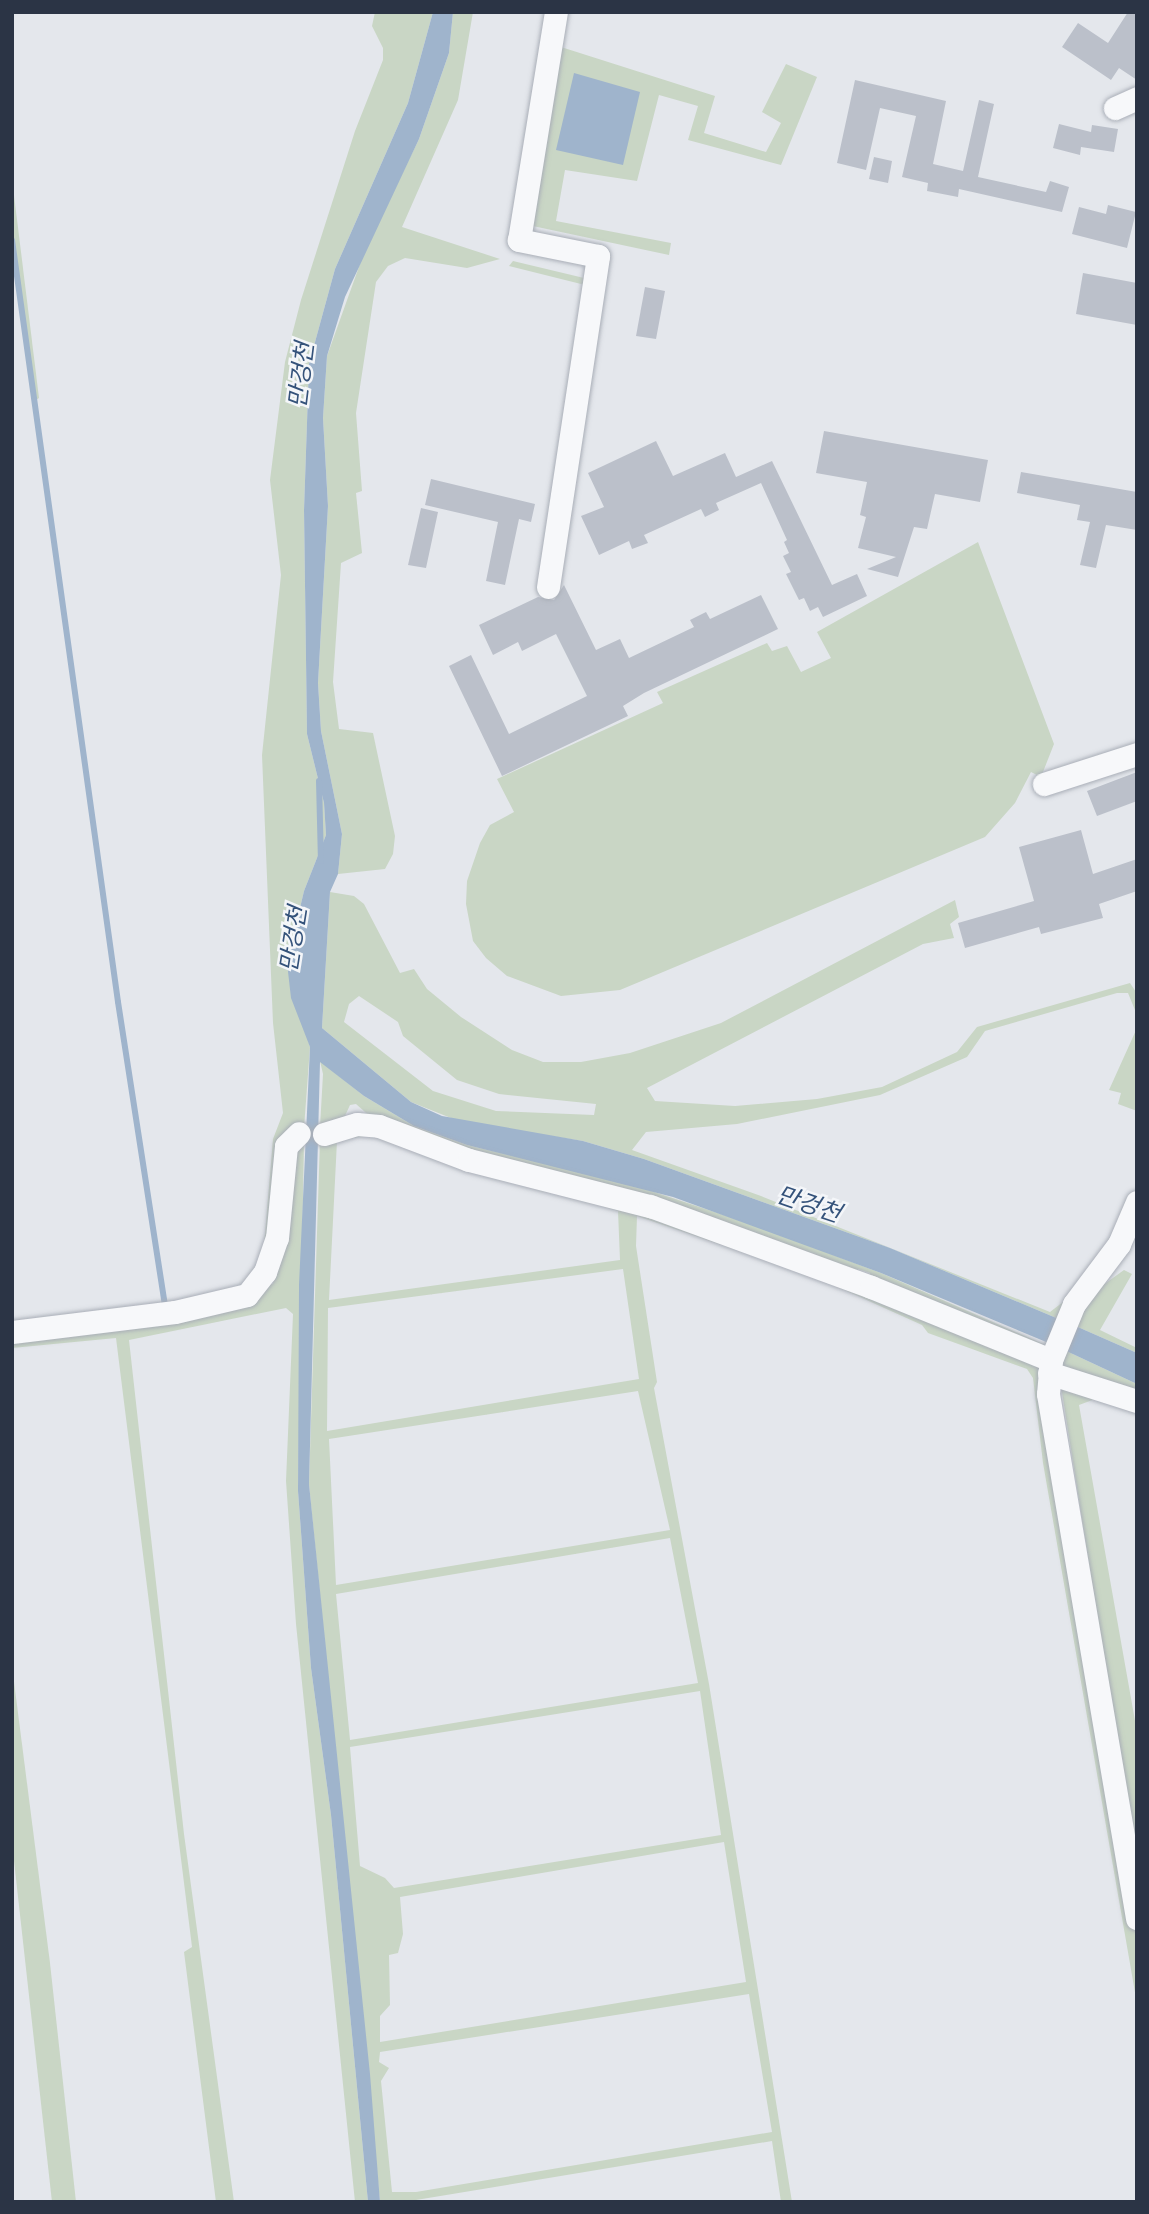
<!DOCTYPE html>
<meta charset="utf-8">
<style>
body{margin:0}
#map{position:relative;width:1149px;height:2214px;overflow:hidden;background:#e4e7ec;font-family:Manrope,"Noto Sans KR",sans-serif}
div>[style]{position:absolute}
.green>*{inset:0;background:#c9d6c5}
.water>*{inset:0;background:#9fb4cc}
.stream>*{height:6px;margin:-3px;padding:0 3px;transform-origin:3px;border-radius:3px;background:#9fb4cc}
.building>*{inset:0;background:#bbc0ca}
.roads{filter:drop-shadow(0 0 2px #a9aeb7) drop-shadow(0 0 2px #a9aeb7)}
.street>*{height:23px;margin:-11.5px;padding:0 11.5px;transform-origin:11.5px;border-radius:11.5px;background:#f7f8fa}
span{translate:-50% -50%;white-space:nowrap;text-align:center;line-height:1.15;-webkit-text-stroke:5px #f4f6f9;paint-order:stroke}
.water-label{font-size:24px;color:#34527a;font-style:italic}
.frame{position:absolute;inset:0;border:14px solid #2b3445;pointer-events:none}
</style>
<div id="map">
<div class="green">
<i style="clip-path:polygon(375px 12px,433px 12px,408px 103px,335px 269px,309px 364px,304px 510px,307px 734px,324px 803px,326px 835px,304px 891px,287px 963px,310px 1047px,304px 1128px,291px 1133px,262px 1270px,273px 1139px,283px 1113px,273px 1023px,262px 755px,281px 575px,270px 480px,285px 362px,301px 300px,355px 131px,383px 60px,383px 48px,372px 26px)"></i>
<i style="clip-path:polygon(453px 12px,473px 12px,458px 100px,402px 227px,500px 259px,467px 268px,405px 258px,388px 266px,376px 282px,356px 413px,362px 491px,356px 493px,362px 553px,341px 563px,333px 682px,339px 729px,373px 733px,395px 836px,393px 854px,385px 869px,338px 874px,342px 834px,321px 731px,318px 683px,328px 506px,323px 418px,327px 356px,365px 250px,419px 139px,449px 53px)"></i>
<i style="clip-path:polygon(561px 47px,715px 96px,704px 133px,766px 152px,781px 123px,762px 112px,786px 64px,817px 77px,781px 165px,688px 140px,698px 106px,659px 95px,637px 181px,565px 170px,556px 221px,671px 243px,669px 255px,528px 225px)"></i>
<i style="clip-path:polygon(12px 179px,39px 398px,36px 400px,12px 228px)"></i>
<i style="clip-path:polygon(513px 261px,584px 278px,585px 285px,509px 266px)"></i>
<i style="clip-path:polygon(978px 542px,1054px 744px,1041px 777px,1031px 772px,1015px 803px,985px 837px,620px 990px,561px 996px,507px 976px,486px 958px,473px 941px,466px 904px,467px 881px,480px 843px,490px 825px,514px 812px,497px 779px,663px 703px,657px 692px,767px 643px,772px 651px,787px 646px,801px 672px,831px 658px,817px 632px)"></i>
<i style="clip-path:polygon(evenodd,330px 892px,354px 896px,364px 904px,400px 973px,414px 969px,427px 989px,461px 1017px,512px 1050px,543px 1062px,581px 1062px,630px 1053px,721px 1023px,955px 900px,959px 917px,950px 924px,954px 938px,923px 944px,647px 1088px,655px 1101px,735px 1106px,817px 1099px,882px 1087px,957px 1052px,977px 1027px,1130px 983px,1136px 992px,1137px 1015px,1128px 993px,1117px 993px,985px 1031px,967px 1057px,880px 1095px,737px 1124px,646px 1132px,632px 1150px,761px 1196px,1050px 1312px,1063px 1302px,1061px 1320px,890px 1248px,644px 1159px,583px 1141px,461px 1122px,411px 1102px,322px 1028px,330px 892px,359px 996px,398px 1022px,403px 1036px,457px 1080px,499px 1094px,596px 1104px,594px 1115px,496px 1111px,433px 1091px,344px 1022px,349px 1004px,359px 996px)"></i>
<i style="clip-path:polygon(1137px 1028px,1137px 1111px,1118px 1104px,1121px 1093px,1109px 1090px)"></i>
<i style="clip-path:polygon(320px 1061px,364px 1096px,414px 1126px,467px 1145px,627px 1183px,748px 1223px,881px 1273px,1050px 1347px,867px 1283px,870px 1273px,858px 1269px,854px 1278px,620px 1195px,374px 1120px,356px 1104px,350px 1105px,344px 1118px,320px 1127px,323px 1074px)"></i>
<i style="clip-path:polygon(evenodd,357px 1129px,394px 1134px,473px 1164px,697px 1225px,1041px 1361px,1046px 1373px,1137px 1924px,1137px 2004px,1043px 1463px,1033px 1378px,1027px 1369px,928px 1333px,922px 1325px,818px 1278px,637px 1216px,636px 1246px,657px 1382px,654px 1388px,709px 1684px,792px 2202px,781px 2202px,772px 2141px,416px 2200px,380px 2202px,309px 1484px,320px 1139px,357px 1129px,370px 1135px,618px 1211px,620px 1260px,329px 1300px,337px 1141px,370px 1135px,357px 1129px,623px 1269px,639px 1379px,327px 1431px,328px 1308px,623px 1269px,357px 1129px,638px 1391px,670px 1530px,336px 1585px,329px 1439px,638px 1391px,357px 1129px,670px 1538px,698px 1683px,350px 1740px,336px 1594px,670px 1538px,357px 1129px,700px 1691px,721px 1835px,394px 1888px,385px 1878px,360px 1866px,350px 1747px,700px 1691px,357px 1129px,724px 1842px,746px 1982px,380px 2042px,380px 2016px,390px 2005px,389px 1955px,398px 1953px,403px 1934px,400px 1897px,724px 1842px,357px 1129px,749px 1994px,772px 2132px,416px 2192px,392px 2192px,381px 2081px,389px 2068px,379px 2062px,380px 2052px,749px 1994px)"></i>
<i style="clip-path:polygon(304px 1140px,298px 1491px,311px 1668px,331px 1815px,368px 2202px,355px 2202px,296px 1624px,286px 1481px,293px 1314px,286px 1308px,129px 1340px,184px 1834px,234px 2202px,216px 2202px,184px 1952px,192px 1947px,116px 1338px,12px 1348px,12px 1334px,273px 1284px,290px 1148px)"></i>
<i style="clip-path:polygon(1124px 1270px,1132px 1274px,1100px 1330px,1137px 1348px,1137px 1353px,1071px 1324px,1099px 1288px)"></i>
<i style="clip-path:polygon(1062px 1349px,1137px 1384px,1137px 1398px,1062px 1369px)"></i>
<i style="clip-path:polygon(1061px 1386px,1095px 1399px,1079px 1405px,1137px 1732px,1137px 1868px)"></i>
<i style="clip-path:polygon(12px 1666px,50px 1963px,76px 2202px,52px 2202px,12px 1843px)"></i>
</div>
<div class="water">
<i style="clip-path:polygon(433px 12px,453px 12px,449px 53px,419px 139px,345px 297px,327px 356px,323px 418px,328px 506px,318px 683px,321px 731px,342px 834px,338px 874px,330px 892px,322px 1028px,411px 1102px,442px 1116px,583px 1141px,644px 1159px,890px 1248px,1061px 1320px,1051px 1344px,881px 1273px,673px 1197px,467px 1145px,414px 1126px,364px 1096px,320px 1062px,309px 1484px,370px 2074px,380px 2202px,368px 2202px,331px 1815px,311px 1668px,298px 1491px,299px 1285px,310px 1047px,291px 998px,287px 963px,304px 891px,326px 835px,324px 803px,307px 734px,304px 510px,309px 364px,335px 269px,408px 103px)"></i>
<i style="clip-path:polygon(574px 73px,640px 92px,623px 165px,556px 150px)"></i>
<i style="clip-path:polygon(1071px 1324px,1137px 1353px,1137px 1384px,1062px 1349px)"></i>
</div>
<div class="stream">
<i style="left:12px;top:240px;width:769px;rotate:82.08deg"></i>
<i style="left:118px;top:1002px;width:306px;rotate:81.2deg"></i>
<i style="left:319px;top:781px;width:80px;rotate:88.6deg"></i>
</div>
<div class="building">
<i style="clip-path:polygon(1128px 12px,1137px 12px,1137px 80px,1119px 68px,1111px 80px,1062px 47px,1078px 23px,1108px 43px)"></i>
<i style="clip-path:polygon(855px 80px,946px 101px,933px 164px,963px 171px,979px 100px,994px 104px,978px 177px,1046px 192px,1050px 181px,1069px 187px,1062px 212px,959px 189px,958px 197px,927px 191px,928px 183px,902px 177px,916px 116px,880px 108px,866px 170px,837px 163px)"></i>
<i style="clip-path:polygon(1059px 124px,1091px 132px,1092px 125px,1118px 129px,1114px 152px,1081px 147px,1080px 155px,1053px 148px)"></i>
<i style="clip-path:polygon(874px 157px,892px 161px,888px 183px,869px 179px)"></i>
<i style="clip-path:polygon(1108px 205px,1136px 212px,1127px 248px,1072px 234px,1079px 207px,1106px 214px)"></i>
<i style="clip-path:polygon(1083px 273px,1137px 283px,1137px 325px,1076px 314px)"></i>
<i style="clip-path:polygon(645px 287px,665px 291px,656px 339px,636px 336px)"></i>
<i style="clip-path:polygon(824px 431px,988px 460px,980px 502px,935px 494px,927px 529px,914px 527px,898px 577px,867px 569px,896px 557px,858px 548px,866px 517px,860px 515px,867px 482px,816px 473px)"></i>
<i style="clip-path:polygon(656px 441px,673px 476px,725px 453px,736px 477px,772px 461px,832px 585px,857px 574px,867px 596px,823px 617px,818px 607px,810px 611px,804px 598px,799px 600px,786px 574px,791px 572px,783px 556px,789px 553px,784px 542px,787px 540px,761px 483px,716px 503px,719px 510px,705px 517px,701px 509px,644px 535px,648px 543px,632px 549px,629px 541px,599px 555px,581px 516px,604px 507px,588px 473px)"></i>
<i style="clip-path:polygon(1021px 472px,1137px 492px,1137px 530px,1106px 525px,1096px 568px,1080px 565px,1090px 522px,1077px 520px,1080px 505px,1017px 493px)"></i>
<i style="clip-path:polygon(431px 479px,535px 504px,531px 522px,519px 519px,505px 585px,486px 581px,498px 522px,425px 505px)"></i>
<i style="clip-path:polygon(421px 508px,438px 512px,426px 568px,408px 565px)"></i>
<i style="clip-path:polygon(564px 585px,596px 650px,620px 639px,629px 658px,694px 627px,690px 620px,706px 612px,710px 619px,761px 595px,778px 629px,644px 693px,623px 706px,628px 716px,502px 776px,449px 666px,471px 655px,509px 734px,587px 696px,556px 634px,522px 651px,518px 642px,493px 655px,479px 625px,538px 597px,554px 600px)"></i>
<i style="clip-path:polygon(1137px 772px,1137px 801px,1097px 816px,1087px 791px)"></i>
<i style="clip-path:polygon(1081px 830px,1093px 874px,1137px 859px,1137px 891px,1099px 904px,1103px 918px,1041px 934px,1039px 927px,965px 948px,958px 923px,1034px 901px,1019px 847px)"></i>
</div>
<div class="roads">
<div class="street">
<i style="left:1115px;top:108px;width:24px;rotate:-24deg"></i>
<i style="left:548px;top:587px;width:335px;rotate:-81.4deg"></i>
<i style="left:598px;top:256px;width:81px;rotate:-168.6deg"></i>
<i style="left:519px;top:240px;width:231px;rotate:-80.8deg"></i>
<i style="left:1044px;top:784px;width:98px;rotate:-17.9deg"></i>
<i style="left:324px;top:1134px;width:34px;rotate:-17deg"></i>
<i style="left:357px;top:1124px;width:22px;rotate:5deg"></i>
<i style="left:379px;top:1126px;width:96px;rotate:20.7deg"></i>
<i style="left:469px;top:1160px;width:187px;rotate:14.3deg"></i>
<i style="left:650px;top:1206px;width:235px;rotate:20.1deg"></i>
<i style="left:871px;top:1287px;width:194px;rotate:22.1deg"></i>
<i style="left:1137px;top:1202px;width:46px;rotate:113.2deg"></i>
<i style="left:1119px;top:1244px;width:75px;rotate:126.9deg"></i>
<i style="left:1074px;top:1304px;width:61px;rotate:112.3deg"></i>
<i style="left:1051px;top:1360px;width:34px;rotate:95deg"></i>
<i style="left:1048px;top:1394px;width:532px;rotate:80.36deg"></i>
<i style="left:12px;top:1332px;width:164px;rotate:-7deg"></i>
<i style="left:175px;top:1312px;width:74px;rotate:-13.3deg"></i>
<i style="left:247px;top:1295px;width:29px;rotate:-52deg"></i>
<i style="left:265px;top:1272px;width:36px;rotate:-71deg"></i>
<i style="left:277px;top:1238px;width:92px;rotate:-84.4deg"></i>
<i style="left:286px;top:1146px;width:18px;rotate:-45deg"></i>
<i style="left:1049px;top:1373px;width:92px;rotate:17.7deg"></i>
</div>
</div>
<div class="water-label">
<span style="left:300px;top:375px;rotate:-83deg">만겅천</span>
<span style="left:292px;top:939px;rotate:-81deg">만겅천</span>
<span style="left:809px;top:1203px;rotate:19deg">만겅천</span>
</div>
<div class="frame"></div>
</div>
